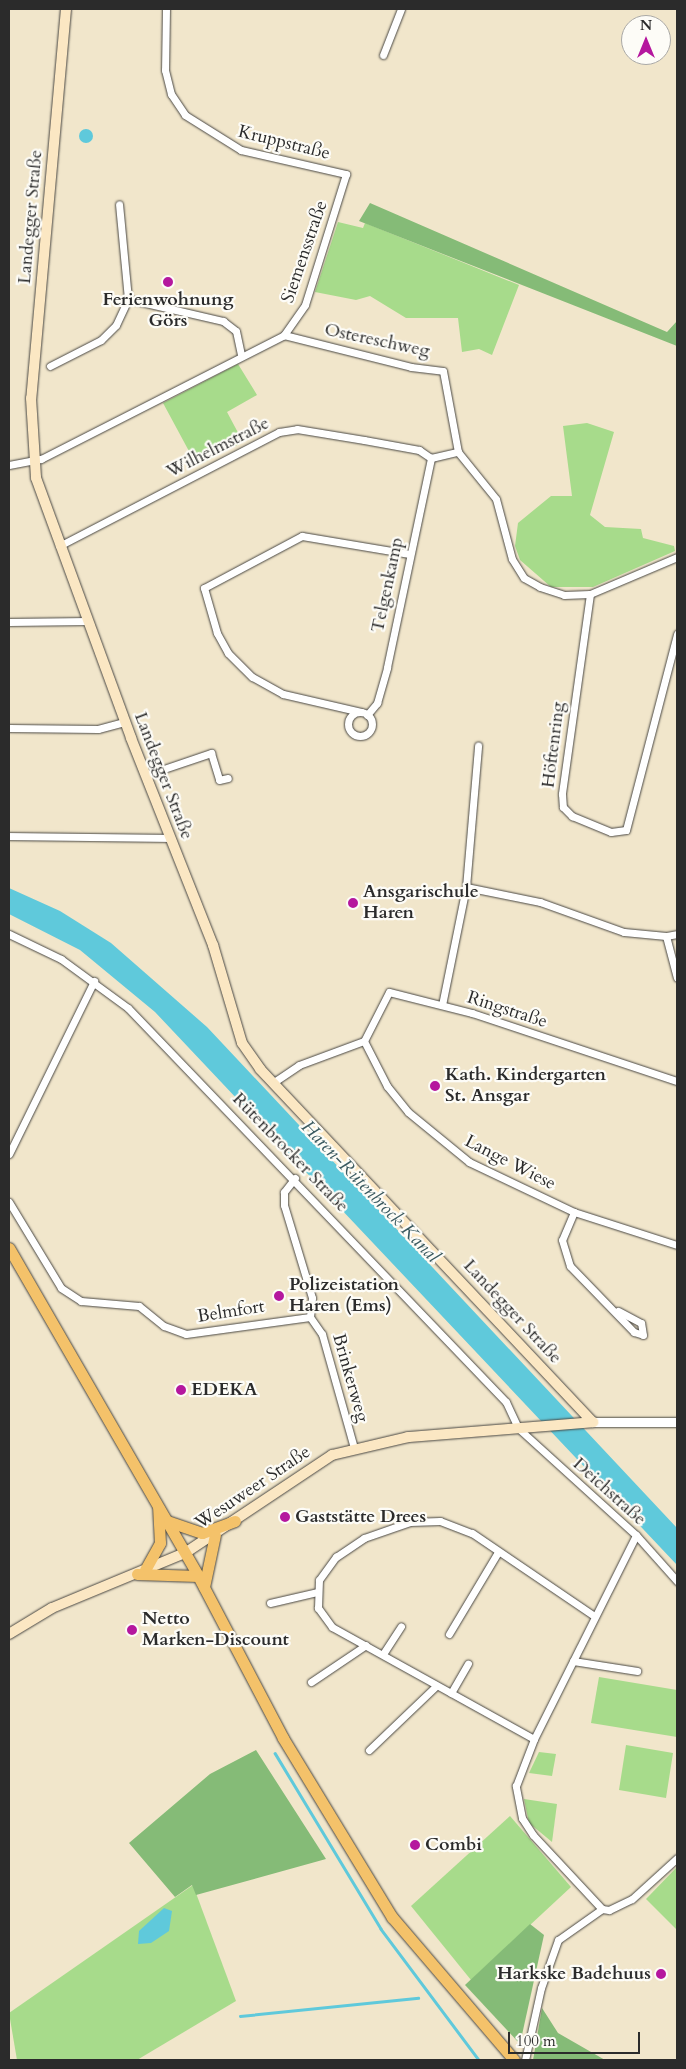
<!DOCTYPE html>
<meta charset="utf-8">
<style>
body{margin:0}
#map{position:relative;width:686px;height:2069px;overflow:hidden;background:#f1e6cb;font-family:Cardo,serif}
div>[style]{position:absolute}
.green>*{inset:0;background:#a7db8b}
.forest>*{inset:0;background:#85bb77}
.water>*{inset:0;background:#5fc9db}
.round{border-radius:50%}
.stream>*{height:2.5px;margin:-1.25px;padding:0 1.25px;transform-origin:1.25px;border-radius:1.25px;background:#5fc9db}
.roads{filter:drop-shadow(0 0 1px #494743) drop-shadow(0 0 1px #494743)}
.minor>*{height:7px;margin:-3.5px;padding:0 3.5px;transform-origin:3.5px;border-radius:3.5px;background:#fff}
.minor>.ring{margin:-3.5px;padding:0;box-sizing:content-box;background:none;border:7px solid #fff;border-radius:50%}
.tertiary>*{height:9px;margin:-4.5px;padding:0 4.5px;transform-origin:4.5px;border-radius:4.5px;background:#fff}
.secondary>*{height:10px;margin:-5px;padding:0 5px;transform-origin:5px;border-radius:5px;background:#fbe7c3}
.primary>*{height:11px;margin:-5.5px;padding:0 5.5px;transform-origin:5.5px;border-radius:5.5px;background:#f4c26a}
.dots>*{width:14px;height:14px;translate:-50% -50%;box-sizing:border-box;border:2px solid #fdfcf7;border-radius:50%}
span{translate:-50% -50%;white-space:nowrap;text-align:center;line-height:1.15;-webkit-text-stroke:4.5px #fdfcf7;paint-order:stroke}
.street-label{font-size:18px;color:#2b2b2b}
.poi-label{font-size:18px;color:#2b2b2b;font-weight:700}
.left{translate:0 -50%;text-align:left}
.right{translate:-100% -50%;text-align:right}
.water-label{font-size:19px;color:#3b5a60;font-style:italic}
.frame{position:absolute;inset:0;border:10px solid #2b2b2b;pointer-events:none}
.north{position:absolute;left:621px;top:15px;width:50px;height:50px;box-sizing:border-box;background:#fdfcf7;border:1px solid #a9a8a5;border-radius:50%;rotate:0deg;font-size:14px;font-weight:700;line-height:20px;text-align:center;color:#2b2b2b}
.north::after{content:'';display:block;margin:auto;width:18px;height:22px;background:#b5179e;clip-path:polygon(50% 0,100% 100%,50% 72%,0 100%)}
.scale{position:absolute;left:508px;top:2032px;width:132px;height:22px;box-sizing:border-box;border:2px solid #2b2b2b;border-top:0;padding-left:6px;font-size:15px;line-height:18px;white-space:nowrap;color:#2b2b2b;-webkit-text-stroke:4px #fdfcf7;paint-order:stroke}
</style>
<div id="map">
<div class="green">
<i style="clip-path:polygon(338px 222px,363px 228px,365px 223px,519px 285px,492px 355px,479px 349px,462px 352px,458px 318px,406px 318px,370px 296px,356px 300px,315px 292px)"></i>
<i style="clip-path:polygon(238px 364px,257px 395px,227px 412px,243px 442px,197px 466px,163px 403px)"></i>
<i style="clip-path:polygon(587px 423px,614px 432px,590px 515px,605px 527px,641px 529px,643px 538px,674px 546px,675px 551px,593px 587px,551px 587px,520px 560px,515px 546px,518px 523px,551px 496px,572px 496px,563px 426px)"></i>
<i style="clip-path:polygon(599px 1677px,677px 1690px,677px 1737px,591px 1723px)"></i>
<i style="clip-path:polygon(626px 1745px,673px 1753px,666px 1798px,619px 1790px)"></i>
<i style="clip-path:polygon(539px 1752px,556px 1754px,552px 1776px,529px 1773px)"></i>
<i style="clip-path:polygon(524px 1799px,557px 1804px,552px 1842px,529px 1823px)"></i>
<i style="clip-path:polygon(510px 1816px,571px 1887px,471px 1980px,411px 1906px)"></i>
<i style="clip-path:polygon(677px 1867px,677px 1930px,646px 1899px)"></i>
<i style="clip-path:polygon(193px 1885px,236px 2001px,137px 2060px,17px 2060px,9px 2013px)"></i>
</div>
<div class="forest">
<i style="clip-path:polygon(370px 203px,667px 332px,677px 321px,677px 346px,359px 221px)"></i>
<i style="clip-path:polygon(256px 1750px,326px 1859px,196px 1895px,192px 1885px,175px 1897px,129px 1843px,210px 1774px)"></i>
<i style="clip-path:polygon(530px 1924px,544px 1935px,520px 2044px,465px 1985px)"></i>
<i style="clip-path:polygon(542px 2008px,558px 2033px,605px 2060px,533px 2060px)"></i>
</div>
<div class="water">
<i class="round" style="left:79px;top:129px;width:14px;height:14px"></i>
<i style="clip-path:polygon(9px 888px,60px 911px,111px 943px,207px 1027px,677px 1528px,677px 1565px,155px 1012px,80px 950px,9px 914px)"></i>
<i style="clip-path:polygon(164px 1908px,172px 1911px,169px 1931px,151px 1943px,138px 1944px,139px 1931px)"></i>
</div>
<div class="stream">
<i style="left:275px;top:1753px;width:205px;rotate:58.9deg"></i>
<i style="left:381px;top:1929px;width:164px;rotate:53.2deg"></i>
<i style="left:240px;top:2016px;width:179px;rotate:-5.8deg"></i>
</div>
<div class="roads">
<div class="minor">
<i style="left:166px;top:9px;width:61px;rotate:90.9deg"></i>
<i style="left:165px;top:70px;width:25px;rotate:76deg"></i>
<i style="left:171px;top:94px;width:25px;rotate:56deg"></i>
<i style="left:185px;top:115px;width:66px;rotate:32deg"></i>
<i style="left:241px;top:150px;width:108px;rotate:12.9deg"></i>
<i style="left:346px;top:174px;width:137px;rotate:107.4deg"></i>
<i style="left:305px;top:305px;width:37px;rotate:125deg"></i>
<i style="left:383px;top:55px;width:49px;rotate:-68.6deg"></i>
<i style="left:128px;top:299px;width:98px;rotate:13deg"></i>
<i style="left:223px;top:321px;width:16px;rotate:38deg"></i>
<i style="left:236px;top:331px;width:25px;rotate:78deg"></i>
<i style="left:50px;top:366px;width:57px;rotate:-27deg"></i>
<i style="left:101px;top:340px;width:21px;rotate:-45deg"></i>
<i style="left:116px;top:325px;width:29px;rotate:-65deg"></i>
<i style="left:128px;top:299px;width:95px;rotate:-95.4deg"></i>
<i style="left:9px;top:465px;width:33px;rotate:-11deg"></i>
<i style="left:41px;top:459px;width:273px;rotate:-27deg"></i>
<i style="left:284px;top:335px;width:131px;rotate:14.1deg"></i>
<i style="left:411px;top:367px;width:32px;rotate:7deg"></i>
<i style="left:443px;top:371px;width:82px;rotate:79.5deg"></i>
<i style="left:458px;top:452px;width:60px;rotate:51deg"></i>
<i style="left:496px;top:499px;width:62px;rotate:75.1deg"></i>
<i style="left:512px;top:559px;width:22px;rotate:58deg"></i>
<i style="left:524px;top:578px;width:18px;rotate:29deg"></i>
<i style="left:540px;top:587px;width:25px;rotate:18deg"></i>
<i style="left:564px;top:595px;width:26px;rotate:-2deg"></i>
<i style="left:590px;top:594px;width:95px;rotate:-23deg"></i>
<i style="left:59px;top:546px;width:248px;rotate:-27.4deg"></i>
<i style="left:279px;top:432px;width:18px;rotate:-9deg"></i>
<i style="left:297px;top:429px;width:68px;rotate:9.3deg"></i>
<i style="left:364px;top:440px;width:56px;rotate:10.3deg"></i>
<i style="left:419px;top:450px;width:14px;rotate:34deg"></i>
<i style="left:431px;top:458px;width:28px;rotate:-13deg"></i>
<i style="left:590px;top:594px;width:202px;rotate:98deg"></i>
<i style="left:562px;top:794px;width:13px;rotate:86deg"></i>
<i style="left:563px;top:807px;width:13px;rotate:45deg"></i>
<i style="left:572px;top:816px;width:42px;rotate:22.3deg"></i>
<i style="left:611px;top:832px;width:15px;rotate:-8deg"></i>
<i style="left:626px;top:830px;width:203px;rotate:-75.4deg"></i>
<i style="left:9px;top:622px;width:79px;rotate:-0.7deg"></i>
<i style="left:361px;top:712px;width:80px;rotate:-167deg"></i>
<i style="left:283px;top:694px;width:35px;rotate:-151deg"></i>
<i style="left:252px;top:677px;width:34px;rotate:-135deg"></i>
<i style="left:228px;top:653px;width:23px;rotate:-119deg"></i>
<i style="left:217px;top:633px;width:47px;rotate:-106.1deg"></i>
<i style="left:204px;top:588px;width:111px;rotate:-28deg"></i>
<i style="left:302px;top:536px;width:109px;rotate:9.5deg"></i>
<i class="ring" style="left:348px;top:712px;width:17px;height:17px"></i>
<i style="left:367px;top:715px;width:16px;rotate:-50deg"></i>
<i style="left:377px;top:703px;width:37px;rotate:-74deg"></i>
<i style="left:387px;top:667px;width:214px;rotate:-78.1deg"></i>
<i style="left:9px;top:728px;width:89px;rotate:0.6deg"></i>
<i style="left:98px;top:729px;width:28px;rotate:-15deg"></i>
<i style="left:146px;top:775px;width:69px;rotate:-18.7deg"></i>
<i style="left:211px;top:753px;width:28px;rotate:73deg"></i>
<i style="left:219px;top:780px;width:9px;rotate:-13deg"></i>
<i style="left:9px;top:836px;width:161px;rotate:0.7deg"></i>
<i style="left:466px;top:887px;width:142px;rotate:-85.1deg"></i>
<i style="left:9px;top:934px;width:58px;rotate:25.7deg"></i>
<i style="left:61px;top:959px;width:83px;rotate:36.2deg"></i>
<i style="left:128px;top:1008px;width:546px;rotate:46.19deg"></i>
<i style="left:506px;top:1402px;width:29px;rotate:65deg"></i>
<i style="left:518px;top:1428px;width:159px;rotate:42.2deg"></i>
<i style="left:636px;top:1535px;width:62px;rotate:48.3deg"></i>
<i style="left:666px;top:936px;width:11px;rotate:-10deg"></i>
<i style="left:442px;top:1005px;width:120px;rotate:-78.5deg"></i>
<i style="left:466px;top:887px;width:76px;rotate:11.5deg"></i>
<i style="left:540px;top:902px;width:89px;rotate:19.7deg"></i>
<i style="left:624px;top:932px;width:42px;rotate:5.4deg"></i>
<i style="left:666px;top:936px;width:43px;rotate:75.3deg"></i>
<i style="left:364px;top:1041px;width:51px;rotate:62.9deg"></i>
<i style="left:387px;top:1086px;width:33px;rotate:51deg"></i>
<i style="left:408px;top:1112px;width:79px;rotate:39.3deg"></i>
<i style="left:469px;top:1162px;width:116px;rotate:25.5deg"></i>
<i style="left:574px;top:1212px;width:108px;rotate:17.8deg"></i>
<i style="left:274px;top:1082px;width:30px;rotate:-34deg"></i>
<i style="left:299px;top:1065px;width:69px;rotate:-20.3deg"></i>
<i style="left:364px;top:1041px;width:55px;rotate:-63deg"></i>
<i style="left:389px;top:992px;width:86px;rotate:14.2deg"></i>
<i style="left:472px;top:1013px;width:216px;rotate:18.4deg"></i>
<i style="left:9px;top:1154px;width:193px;rotate:-63.8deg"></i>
<i style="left:295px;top:1178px;width:18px;rotate:128deg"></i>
<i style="left:284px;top:1192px;width:13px;rotate:90deg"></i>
<i style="left:284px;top:1205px;width:97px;rotate:73.2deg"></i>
<i style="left:312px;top:1298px;width:19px;rotate:96deg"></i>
<i style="left:310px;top:1317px;width:21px;rotate:55deg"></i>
<i style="left:322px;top:1334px;width:118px;rotate:74.3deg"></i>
<i style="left:9px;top:1202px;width:100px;rotate:58.8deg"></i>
<i style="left:61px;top:1288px;width:24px;rotate:33deg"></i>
<i style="left:81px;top:1301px;width:58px;rotate:4.9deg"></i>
<i style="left:139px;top:1306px;width:32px;rotate:39deg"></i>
<i style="left:164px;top:1326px;width:23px;rotate:20deg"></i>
<i style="left:186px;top:1334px;width:125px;rotate:-7.8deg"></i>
<i style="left:574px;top:1212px;width:30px;rotate:113deg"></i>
<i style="left:562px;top:1240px;width:27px;rotate:73deg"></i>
<i style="left:570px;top:1266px;width:92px;rotate:45.9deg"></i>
<i style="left:634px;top:1332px;width:9px;rotate:18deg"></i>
<i style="left:643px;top:1335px;width:12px;rotate:-99deg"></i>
<i style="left:641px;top:1323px;width:26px;rotate:-152deg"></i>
<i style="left:270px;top:1603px;width:48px;rotate:-13.2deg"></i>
<i style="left:449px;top:1634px;width:96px;rotate:-59.1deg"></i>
<i style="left:383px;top:1654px;width:33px;rotate:-57deg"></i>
<i style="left:573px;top:1661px;width:65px;rotate:8.9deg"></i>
<i style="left:311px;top:1682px;width:66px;rotate:-33.9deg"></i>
<i style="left:451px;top:1693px;width:34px;rotate:-60deg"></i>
<i style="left:534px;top:1739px;width:231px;rotate:-151deg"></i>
<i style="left:332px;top:1627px;width:24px;rotate:-126deg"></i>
<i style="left:318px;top:1608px;width:28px;rotate:-88deg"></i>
<i style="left:319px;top:1580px;width:29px;rotate:-54deg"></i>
<i style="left:336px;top:1557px;width:34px;rotate:-34deg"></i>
<i style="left:364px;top:1538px;width:49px;rotate:-19.2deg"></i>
<i style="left:410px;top:1522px;width:30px;rotate:-2deg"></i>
<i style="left:440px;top:1521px;width:34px;rotate:21deg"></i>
<i style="left:472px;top:1533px;width:148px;rotate:34.2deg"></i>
<i style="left:369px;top:1750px;width:93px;rotate:-43.7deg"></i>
<i style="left:602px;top:1909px;width:101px;rotate:-133deg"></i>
<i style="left:533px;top:1835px;width:20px;rotate:-123deg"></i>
<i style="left:522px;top:1818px;width:33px;rotate:-101deg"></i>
<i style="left:516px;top:1786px;width:50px;rotate:-69deg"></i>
<i style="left:534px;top:1739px;width:228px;rotate:-63.4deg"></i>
<i style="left:525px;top:2060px;width:74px;rotate:-77.5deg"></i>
<i style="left:541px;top:1988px;width:51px;rotate:-70.5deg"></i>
<i style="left:558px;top:1940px;width:54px;rotate:-35.2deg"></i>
<i style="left:602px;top:1909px;width:7px;rotate:8deg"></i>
<i style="left:609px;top:1910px;width:25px;rotate:-26deg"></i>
<i style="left:632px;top:1899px;width:61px;rotate:-42.3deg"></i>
</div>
<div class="tertiary">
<i style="left:593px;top:1422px;width:84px"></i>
</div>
<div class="secondary">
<i style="left:66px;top:9px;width:391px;rotate:95.1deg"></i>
<i style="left:31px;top:398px;width:80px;rotate:86.4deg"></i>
<i style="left:36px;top:478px;width:277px;rotate:69.9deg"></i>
<i style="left:131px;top:738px;width:223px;rotate:68.4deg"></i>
<i style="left:213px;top:945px;width:102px;rotate:73.5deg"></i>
<i style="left:242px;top:1043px;width:32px;rotate:55deg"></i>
<i style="left:260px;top:1069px;width:485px;rotate:46.7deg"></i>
<i style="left:9px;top:1634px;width:50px;rotate:-31.2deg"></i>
<i style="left:52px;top:1608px;width:144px;rotate:-22.5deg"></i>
<i style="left:185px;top:1553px;width:177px;rotate:-33.7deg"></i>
<i style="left:332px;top:1455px;width:78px;rotate:-13.3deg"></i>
<i style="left:408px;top:1437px;width:186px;rotate:-4.6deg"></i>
</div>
<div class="primary">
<i style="left:9px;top:1248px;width:379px;rotate:60deg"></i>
<i style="left:198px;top:1576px;width:183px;rotate:62.3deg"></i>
<i style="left:283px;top:1738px;width:210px;rotate:58.7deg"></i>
<i style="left:392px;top:1917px;width:188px;rotate:49.5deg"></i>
<i style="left:167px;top:1521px;width:37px;rotate:19deg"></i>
<i style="left:202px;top:1533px;width:35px;rotate:-20deg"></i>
<i style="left:145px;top:1570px;width:31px;rotate:-61deg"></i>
<i style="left:160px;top:1543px;width:35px;rotate:-93deg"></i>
<i style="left:137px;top:1574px;width:61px;rotate:1.9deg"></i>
<i style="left:204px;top:1587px;width:53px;rotate:-78.1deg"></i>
</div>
</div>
<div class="dots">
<i style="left:168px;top:282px;background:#b5179e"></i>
<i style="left:353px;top:903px;background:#b5179e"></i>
<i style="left:435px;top:1086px;background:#b5179e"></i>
<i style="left:279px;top:1296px;background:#b5179e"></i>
<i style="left:181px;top:1390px;background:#b5179e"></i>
<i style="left:285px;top:1517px;background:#b5179e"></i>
<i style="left:132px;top:1630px;background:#b5179e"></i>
<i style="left:415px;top:1845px;background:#b5179e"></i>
<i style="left:661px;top:1974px;background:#b5179e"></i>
</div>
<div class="street-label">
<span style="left:284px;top:143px;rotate:14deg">Kruppstraße</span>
<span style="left:31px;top:217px;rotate:-85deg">Landegger Straße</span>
<span style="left:305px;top:252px;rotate:-71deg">Siemensstraße</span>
<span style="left:377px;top:341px;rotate:12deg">Ostereschweg</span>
<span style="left:218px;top:448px;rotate:-27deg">Wilhelmstraße</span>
<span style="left:388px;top:585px;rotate:-78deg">Telgenkamp</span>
<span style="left:554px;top:745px;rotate:-83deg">Höftenring</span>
<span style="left:163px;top:776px;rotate:69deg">Landegger Straße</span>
<span style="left:507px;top:1010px;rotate:18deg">Ringstraße</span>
<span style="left:290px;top:1153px;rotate:46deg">Rütenbrocker Straße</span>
<span style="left:510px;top:1163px;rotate:27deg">Lange Wiese</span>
<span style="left:231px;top:1312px;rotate:-9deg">Belmfort</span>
<span style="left:512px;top:1312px;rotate:47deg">Landegger Straße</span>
<span style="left:350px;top:1378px;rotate:74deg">Brinkerweg</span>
<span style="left:253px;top:1488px;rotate:-34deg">Wesuweer Straße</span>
<span style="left:609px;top:1492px;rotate:42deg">Deichstraße</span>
</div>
<div class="poi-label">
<span style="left:168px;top:311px">Ferienwohnung<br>Görs</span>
<span class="left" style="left:363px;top:903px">Ansgarischule<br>Haren</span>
<span class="left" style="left:445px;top:1086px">Kath. Kindergarten<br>St. Ansgar</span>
<span class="left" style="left:289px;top:1296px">Polizeistation<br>Haren (Ems)</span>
<span class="left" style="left:191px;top:1390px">EDEKA</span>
<span class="left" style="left:295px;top:1517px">Gaststätte Drees</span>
<span class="left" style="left:142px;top:1630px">Netto<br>Marken-Discount</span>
<span class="left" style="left:425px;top:1845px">Combi</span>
<span class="right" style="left:651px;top:1974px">Harkske Badehuus</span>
</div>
<div class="water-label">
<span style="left:370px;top:1192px;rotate:46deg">Haren-Rütenbrock Kanal</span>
</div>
<div class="frame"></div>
<div class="north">N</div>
<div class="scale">100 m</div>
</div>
